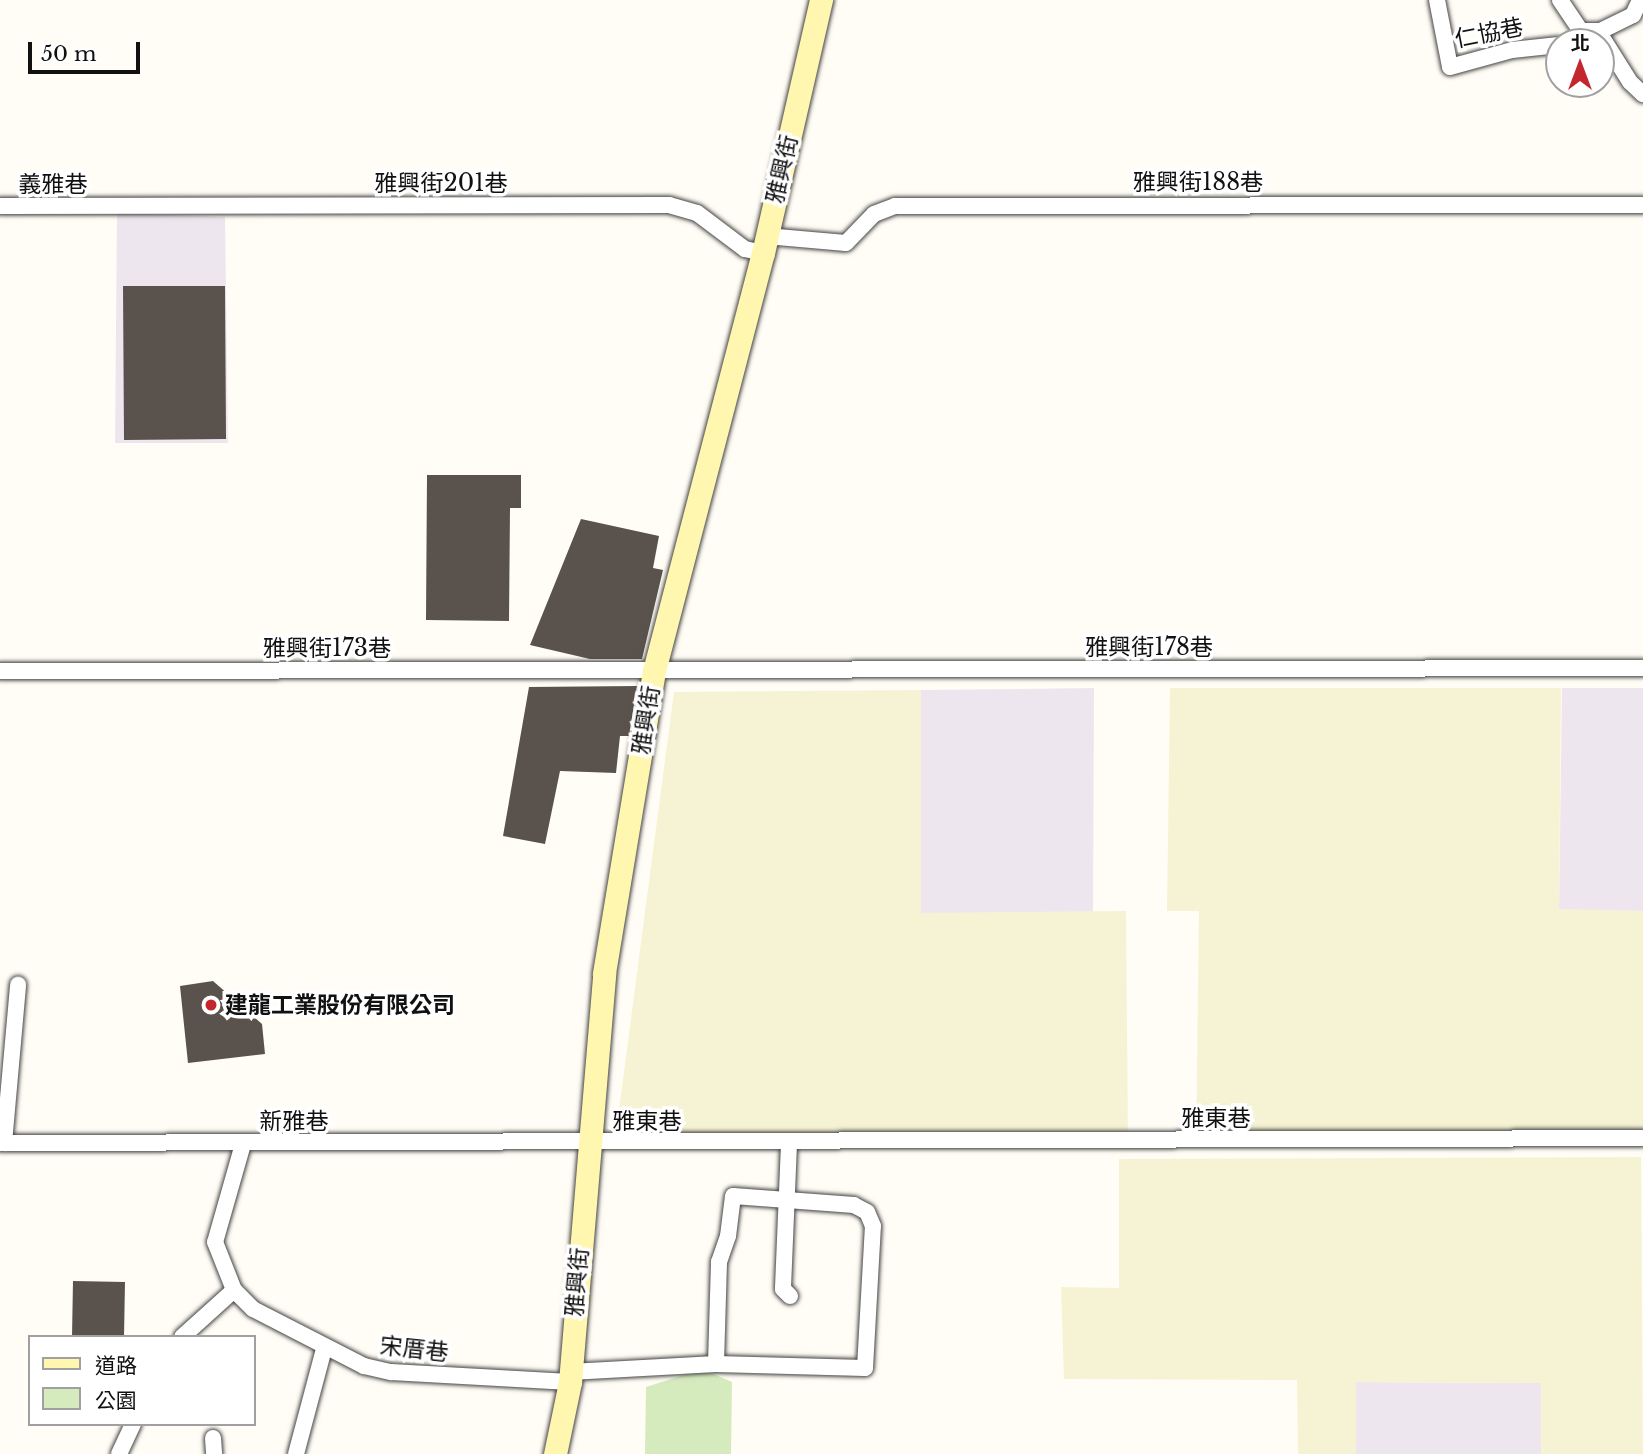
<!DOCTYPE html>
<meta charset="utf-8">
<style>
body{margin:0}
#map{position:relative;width:1643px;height:1454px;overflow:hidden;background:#fffdf5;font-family:"Libre Baskerville","Noto Sans TC",serif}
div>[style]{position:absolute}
.industrial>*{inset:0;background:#eee6ef}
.farmland>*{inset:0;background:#f6f3d4}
.green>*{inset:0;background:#d5ebbd}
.building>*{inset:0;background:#5a524d}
.roads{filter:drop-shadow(0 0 2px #444) drop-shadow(0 0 2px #444)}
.street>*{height:16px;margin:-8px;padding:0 8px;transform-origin:8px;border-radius:8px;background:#fff}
.secondary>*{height:23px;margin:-11.5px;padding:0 11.5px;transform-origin:11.5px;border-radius:11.5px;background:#fff6b0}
.dots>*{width:19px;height:19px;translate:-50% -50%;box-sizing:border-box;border:4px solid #fff;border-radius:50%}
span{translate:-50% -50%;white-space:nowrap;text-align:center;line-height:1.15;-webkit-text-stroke:7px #fff;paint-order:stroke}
.street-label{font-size:23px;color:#111}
.poi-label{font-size:23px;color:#111;font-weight:700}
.left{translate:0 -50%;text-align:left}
.legend{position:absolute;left:28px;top:1335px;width:228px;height:91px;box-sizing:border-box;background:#fff;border:2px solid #a0a0a0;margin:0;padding:9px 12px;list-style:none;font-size:21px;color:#111}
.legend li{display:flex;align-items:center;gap:14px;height:35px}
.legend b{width:35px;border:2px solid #a0a0a0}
.north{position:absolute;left:1545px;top:28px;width:70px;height:70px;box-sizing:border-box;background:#fff;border:2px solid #a0a0a0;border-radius:50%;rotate:0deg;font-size:19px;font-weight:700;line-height:28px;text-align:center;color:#111}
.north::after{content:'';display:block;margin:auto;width:24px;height:32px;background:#c4262e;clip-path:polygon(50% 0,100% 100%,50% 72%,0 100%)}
.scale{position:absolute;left:28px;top:42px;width:112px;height:32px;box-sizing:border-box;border:4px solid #111;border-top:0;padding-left:9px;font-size:21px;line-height:24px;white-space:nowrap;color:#111;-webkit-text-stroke:5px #fff;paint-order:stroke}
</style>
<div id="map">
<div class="industrial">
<i style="clip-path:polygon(117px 213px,225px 217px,228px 443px,115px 443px)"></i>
<i style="clip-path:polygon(1094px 688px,1093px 913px,920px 913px,921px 690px)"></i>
<i style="clip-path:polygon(1562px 688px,1643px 688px,1643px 911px,1559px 910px)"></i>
<i style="clip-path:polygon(1356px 1382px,1541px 1383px,1541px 1454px,1356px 1454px)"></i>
</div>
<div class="farmland">
<i style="clip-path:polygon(1170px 688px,1561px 688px,1559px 909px,1643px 911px,1643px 1136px,1196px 1138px,1199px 911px,1167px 911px)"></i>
<i style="clip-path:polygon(921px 690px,921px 913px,1126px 911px,1128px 1138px,615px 1140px,674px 692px)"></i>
<i style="clip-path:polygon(1641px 1157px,1643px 1454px,1541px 1454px,1541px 1383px,1356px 1382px,1356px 1454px,1298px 1454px,1297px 1380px,1064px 1379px,1061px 1287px,1119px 1288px,1119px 1159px)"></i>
</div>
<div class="green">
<i style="clip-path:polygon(702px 1369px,732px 1382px,731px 1454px,645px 1454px,646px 1387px)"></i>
</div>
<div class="building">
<i style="clip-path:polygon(123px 286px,225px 286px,226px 439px,124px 440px)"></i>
<i style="clip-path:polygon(427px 475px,521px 475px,521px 508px,510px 508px,509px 621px,426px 620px)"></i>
<i style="clip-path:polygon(581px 519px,659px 536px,653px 568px,663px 570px,642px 659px,590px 659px,530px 645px)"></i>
<i style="clip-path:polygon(637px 686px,629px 736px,620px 736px,616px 773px,560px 771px,545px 844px,503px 836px,529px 687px)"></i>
<i style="clip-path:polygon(213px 981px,262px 1024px,265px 1054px,188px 1063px,180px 986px)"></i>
<i style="clip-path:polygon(73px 1281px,125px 1282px,124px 1337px,72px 1337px)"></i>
</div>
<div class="roads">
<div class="street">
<i style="left:1437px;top:0;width:68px;rotate:79deg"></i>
<i style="left:1450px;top:67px;width:64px;rotate:-15.3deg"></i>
<i style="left:1512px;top:50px;width:47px;rotate:-6.1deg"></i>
<i style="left:1560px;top:0;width:37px;rotate:56deg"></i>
<i style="left:1581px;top:31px;width:17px"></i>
<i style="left:1598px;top:31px;width:60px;rotate:57.9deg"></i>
<i style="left:1630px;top:82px;width:18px;rotate:43deg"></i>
<i style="left:1578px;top:42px;width:61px;rotate:-26.1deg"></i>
<i style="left:1633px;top:15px;width:17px;rotate:-65deg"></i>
<i style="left:0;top:206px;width:669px;rotate:-0.09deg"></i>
<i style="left:669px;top:205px;width:29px;rotate:16deg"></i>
<i style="left:697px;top:213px;width:60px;rotate:36.9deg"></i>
<i style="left:745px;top:249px;width:18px;rotate:13deg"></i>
<i style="left:766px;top:236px;width:80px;rotate:5deg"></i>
<i style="left:846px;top:243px;width:40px;rotate:-46deg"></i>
<i style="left:874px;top:214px;width:22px;rotate:-21deg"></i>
<i style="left:895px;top:206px;width:748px;rotate:-0.08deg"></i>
<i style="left:0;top:671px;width:1643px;rotate:-0.1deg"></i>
<i style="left:0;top:1143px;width:1643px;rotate:-0.17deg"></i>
<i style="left:4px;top:1143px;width:159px;rotate:-84.9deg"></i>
<i style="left:243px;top:1144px;width:102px;rotate:105.9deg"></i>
<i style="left:215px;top:1242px;width:52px;rotate:68.4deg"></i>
<i style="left:234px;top:1290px;width:27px;rotate:45deg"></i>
<i style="left:253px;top:1309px;width:125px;rotate:27.2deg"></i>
<i style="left:364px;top:1366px;width:28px;rotate:13deg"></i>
<i style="left:391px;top:1372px;width:179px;rotate:3.2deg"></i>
<i style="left:789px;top:1144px;width:145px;rotate:92.4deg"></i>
<i style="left:783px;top:1289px;width:10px;rotate:45deg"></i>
<i style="left:182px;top:1337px;width:70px;rotate:-42.1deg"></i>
<i style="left:570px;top:1372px;width:146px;rotate:-3.1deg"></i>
<i style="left:716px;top:1364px;width:149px;rotate:1.5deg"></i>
<i style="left:865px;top:1368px;width:142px;rotate:-86.8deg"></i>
<i style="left:873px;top:1226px;width:15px;rotate:-113deg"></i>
<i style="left:867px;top:1212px;width:15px;rotate:-152deg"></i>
<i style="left:854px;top:1205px;width:121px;rotate:-175.7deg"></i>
<i style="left:733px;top:1196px;width:40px;rotate:97.1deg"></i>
<i style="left:728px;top:1236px;width:28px;rotate:109deg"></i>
<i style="left:719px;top:1262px;width:102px;rotate:91.7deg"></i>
<i style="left:213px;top:1438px;width:16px;rotate:86deg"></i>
<i style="left:119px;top:1454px;width:33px;rotate:-65deg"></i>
<i style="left:296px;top:1454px;width:109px;rotate:-75.1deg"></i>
</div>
<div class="secondary">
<i style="left:555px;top:1454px;width:74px;rotate:-78.2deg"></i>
<i style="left:570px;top:1382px;width:410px;rotate:-85.2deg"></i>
<i style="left:604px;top:973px;width:306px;rotate:-80.6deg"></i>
<i style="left:654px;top:671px;width:432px;rotate:-75.4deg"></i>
<i style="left:763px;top:253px;width:260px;rotate:-77.1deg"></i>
</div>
</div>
<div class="dots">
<i style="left:211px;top:1005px;background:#c4262e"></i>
</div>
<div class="street-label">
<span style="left:1489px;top:33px;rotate:-11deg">仁協巷</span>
<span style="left:782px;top:169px;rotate:-77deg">雅興街</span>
<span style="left:1198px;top:182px">雅興街188巷</span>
<span style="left:441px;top:183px">雅興街201巷</span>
<span style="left:53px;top:184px">義雅巷</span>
<span style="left:1149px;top:647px">雅興街178巷</span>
<span style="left:327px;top:648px">雅興街173巷</span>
<span style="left:646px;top:720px;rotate:-81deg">雅興街</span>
<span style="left:1216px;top:1118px">雅東巷</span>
<span style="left:294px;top:1121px">新雅巷</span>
<span style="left:647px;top:1121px">雅東巷</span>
<span style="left:577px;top:1282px;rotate:-85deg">雅興街</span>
<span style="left:414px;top:1349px;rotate:6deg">宋厝巷</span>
</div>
<div class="poi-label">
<span class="left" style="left:225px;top:1005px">建龍工業股份有限公司</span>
</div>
<ul class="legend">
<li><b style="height:9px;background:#fff6b0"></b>道路</li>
<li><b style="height:19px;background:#d5ebbd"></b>公園</li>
</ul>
<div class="north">北</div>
<div class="scale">50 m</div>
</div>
